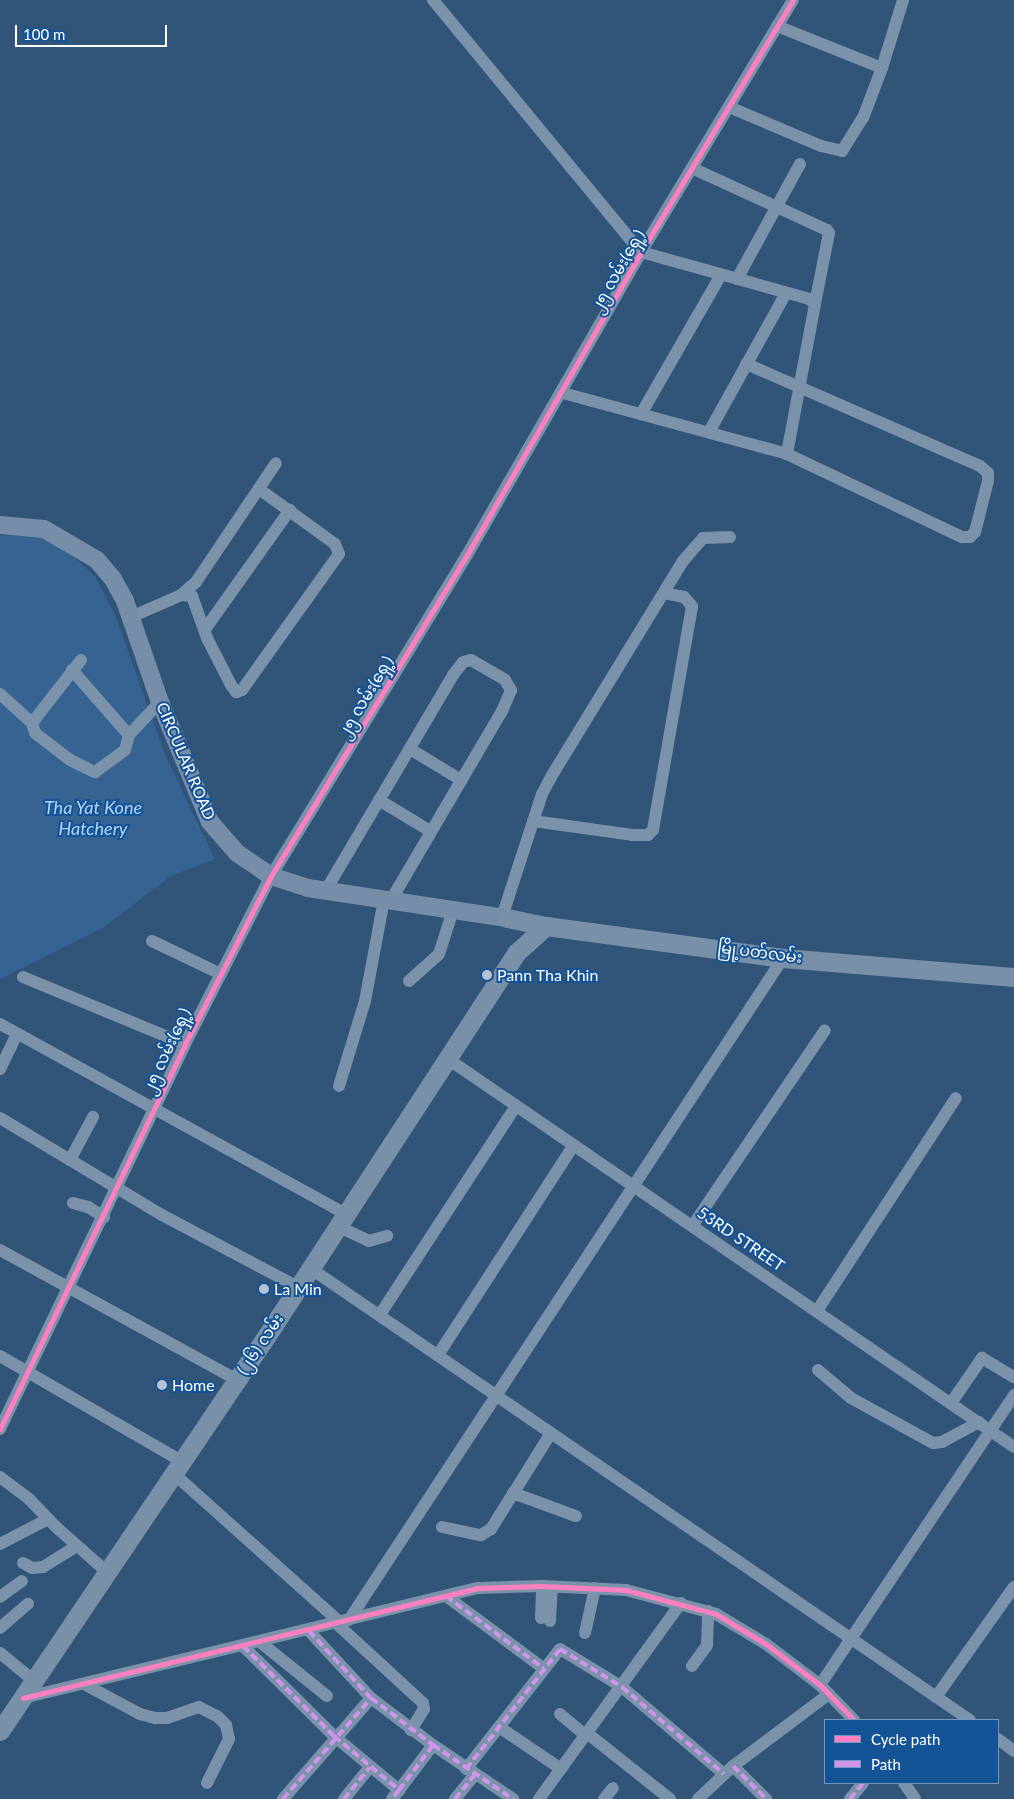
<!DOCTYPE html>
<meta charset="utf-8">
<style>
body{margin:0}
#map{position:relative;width:1014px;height:1799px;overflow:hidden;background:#315479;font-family:Lato,"Noto Sans Myanmar",sans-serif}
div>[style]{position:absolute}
.water>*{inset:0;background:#376393}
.street>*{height:12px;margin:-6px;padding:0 6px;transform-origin:6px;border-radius:6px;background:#7b92ab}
.secondary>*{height:18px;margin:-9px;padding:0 9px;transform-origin:9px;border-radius:9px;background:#768ea8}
.primary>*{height:19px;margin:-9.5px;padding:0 9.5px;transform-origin:9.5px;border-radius:9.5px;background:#7990a9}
.quiet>*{height:4px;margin-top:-2px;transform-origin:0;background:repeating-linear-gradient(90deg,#d193ec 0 8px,transparent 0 12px)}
.cycleway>*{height:5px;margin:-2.5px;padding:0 2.5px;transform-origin:2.5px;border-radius:2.5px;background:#ff80c0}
.dots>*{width:14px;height:14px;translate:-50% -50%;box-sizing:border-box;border:2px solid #145396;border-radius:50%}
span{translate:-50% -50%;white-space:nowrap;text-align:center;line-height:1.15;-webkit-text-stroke:4px #145396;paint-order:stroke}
.street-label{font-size:16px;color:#fff}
.poi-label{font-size:16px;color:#fff}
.left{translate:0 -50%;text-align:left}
.water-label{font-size:18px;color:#b2d5f9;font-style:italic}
.legend{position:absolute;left:824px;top:1719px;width:175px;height:65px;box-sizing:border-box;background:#145396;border:1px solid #7298c0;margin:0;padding:6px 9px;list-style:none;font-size:15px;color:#fff}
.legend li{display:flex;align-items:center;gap:10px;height:25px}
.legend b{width:25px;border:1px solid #7298c0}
.scale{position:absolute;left:15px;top:25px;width:152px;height:22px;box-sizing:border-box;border:2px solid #fff;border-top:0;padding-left:6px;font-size:15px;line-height:18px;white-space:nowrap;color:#fff;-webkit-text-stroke:4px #145396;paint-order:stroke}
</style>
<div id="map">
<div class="water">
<i style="clip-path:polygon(0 535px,39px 536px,74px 557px,95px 576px,116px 617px,166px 757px,215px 859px,171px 876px,104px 927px,0 979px)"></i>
</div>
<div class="street">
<i style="left:433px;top:0;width:327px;rotate:50.5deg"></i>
<i style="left:641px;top:252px;width:174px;rotate:15.6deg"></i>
<i style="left:809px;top:299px;width:8px;rotate:40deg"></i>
<i style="left:815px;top:304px;width:153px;rotate:100.6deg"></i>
<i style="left:777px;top:26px;width:113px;rotate:21.8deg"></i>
<i style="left:882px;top:68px;width:71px;rotate:-72.8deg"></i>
<i style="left:729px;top:107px;width:100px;rotate:23deg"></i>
<i style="left:821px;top:146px;width:22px;rotate:13deg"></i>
<i style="left:842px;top:151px;width:39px;rotate:-58deg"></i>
<i style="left:863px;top:118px;width:53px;rotate:-69.2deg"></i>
<i style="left:692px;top:168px;width:149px;rotate:24.7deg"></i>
<i style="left:827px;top:230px;width:4px;rotate:56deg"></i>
<i style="left:829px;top:233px;width:72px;rotate:101.2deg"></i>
<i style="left:737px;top:279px;width:131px;rotate:-61.3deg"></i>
<i style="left:563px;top:393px;width:232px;rotate:15.2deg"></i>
<i style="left:787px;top:454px;width:194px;rotate:25.4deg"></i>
<i style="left:962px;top:537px;width:8px"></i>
<i style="left:970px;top:537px;width:7px;rotate:-45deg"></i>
<i style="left:975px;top:532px;width:53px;rotate:-75.7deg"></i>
<i style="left:988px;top:481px;width:8px;rotate:-90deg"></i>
<i style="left:988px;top:473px;width:11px;rotate:-139deg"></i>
<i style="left:980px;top:466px;width:255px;rotate:-156.4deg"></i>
<i style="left:641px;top:414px;width:160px;rotate:-60.1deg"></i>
<i style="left:709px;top:432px;width:159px;rotate:-61deg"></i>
<i style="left:181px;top:595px;width:11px;rotate:5deg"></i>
<i style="left:192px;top:596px;width:45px;rotate:70.3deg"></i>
<i style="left:207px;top:638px;width:53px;rotate:62.9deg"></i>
<i style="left:231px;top:685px;width:9px;rotate:54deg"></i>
<i style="left:236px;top:692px;width:6px;rotate:-18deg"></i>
<i style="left:242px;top:690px;width:167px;rotate:-54.5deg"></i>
<i style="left:339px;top:554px;width:11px;rotate:-112deg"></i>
<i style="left:335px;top:544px;width:94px;rotate:-144.1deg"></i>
<i style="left:131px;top:617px;width:55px;rotate:-23.7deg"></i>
<i style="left:181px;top:595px;width:20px;rotate:-41deg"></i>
<i style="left:196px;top:582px;width:143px;rotate:-56.1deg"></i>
<i style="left:206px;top:628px;width:145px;rotate:-54.6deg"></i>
<i style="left:81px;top:660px;width:80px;rotate:127.9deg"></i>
<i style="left:32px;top:723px;width:10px;rotate:73deg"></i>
<i style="left:35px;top:733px;width:44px;rotate:37.6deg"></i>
<i style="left:70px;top:760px;width:28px;rotate:26deg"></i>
<i style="left:95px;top:772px;width:37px;rotate:-36deg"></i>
<i style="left:125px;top:750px;width:16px;rotate:-75deg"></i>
<i style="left:129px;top:735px;width:45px;rotate:-46.8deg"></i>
<i style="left:72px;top:670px;width:86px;rotate:48.8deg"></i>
<i style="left:0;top:694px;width:43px;rotate:42.2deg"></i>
<i style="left:410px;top:749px;width:60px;rotate:31.3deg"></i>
<i style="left:379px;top:800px;width:60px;rotate:31.3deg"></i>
<i style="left:533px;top:821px;width:100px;rotate:8deg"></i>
<i style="left:632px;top:835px;width:16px"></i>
<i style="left:648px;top:835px;width:7px;rotate:-45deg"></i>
<i style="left:653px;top:830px;width:227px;rotate:-80.1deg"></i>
<i style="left:692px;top:606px;width:12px;rotate:-132deg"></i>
<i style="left:684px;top:597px;width:20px;rotate:-169deg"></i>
<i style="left:326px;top:890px;width:250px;rotate:-59.4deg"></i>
<i style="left:453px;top:675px;width:16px;rotate:-52deg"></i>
<i style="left:463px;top:662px;width:8px;rotate:-14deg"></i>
<i style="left:471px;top:660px;width:39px;rotate:30deg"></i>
<i style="left:505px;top:680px;width:12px;rotate:59deg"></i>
<i style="left:511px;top:690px;width:23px;rotate:113deg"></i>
<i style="left:502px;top:711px;width:219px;rotate:120.4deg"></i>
<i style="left:502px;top:917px;width:129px;rotate:-72deg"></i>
<i style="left:542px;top:794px;width:19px;rotate:-62deg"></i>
<i style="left:551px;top:777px;width:253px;rotate:-58.6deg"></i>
<i style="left:683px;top:561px;width:30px;rotate:-49deg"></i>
<i style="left:703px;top:538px;width:27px;rotate:-2deg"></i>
<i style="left:152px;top:941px;width:76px;rotate:25.6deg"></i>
<i style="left:23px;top:977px;width:175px;rotate:22.5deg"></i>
<i style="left:409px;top:981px;width:40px;rotate:-42deg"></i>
<i style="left:439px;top:954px;width:46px;rotate:-72.3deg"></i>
<i style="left:0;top:1024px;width:394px;rotate:28.8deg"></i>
<i style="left:448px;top:1059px;width:686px;rotate:34.43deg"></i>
<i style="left:0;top:1069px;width:39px;rotate:-64deg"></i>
<i style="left:339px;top:1086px;width:89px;rotate:-73deg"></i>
<i style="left:365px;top:1001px;width:104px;rotate:-79.4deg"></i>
<i style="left:0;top:1118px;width:189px;rotate:30.9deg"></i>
<i style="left:162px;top:1215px;width:154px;rotate:27.9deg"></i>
<i style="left:70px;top:1160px;width:49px;rotate:-61.9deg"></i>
<i style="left:73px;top:1203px;width:16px;rotate:15deg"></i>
<i style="left:88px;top:1207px;width:19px;rotate:32deg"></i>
<i style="left:693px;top:1225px;width:235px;rotate:-55.9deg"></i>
<i style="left:337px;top:1226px;width:35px;rotate:25deg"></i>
<i style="left:369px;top:1241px;width:19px;rotate:-16deg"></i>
<i style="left:0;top:1250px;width:270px;rotate:28.7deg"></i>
<i style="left:310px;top:1268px;width:800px;rotate:34.41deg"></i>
<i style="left:817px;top:1311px;width:254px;rotate:-56.9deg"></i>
<i style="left:381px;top:1313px;width:247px;rotate:-56.9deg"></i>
<i style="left:438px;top:1355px;width:250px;rotate:-57.1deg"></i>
<i style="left:0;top:1356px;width:209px;rotate:30.1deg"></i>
<i style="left:818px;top:1370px;width:43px;rotate:40.3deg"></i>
<i style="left:851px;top:1398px;width:94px;rotate:28.8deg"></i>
<i style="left:933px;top:1443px;width:9px;rotate:-6deg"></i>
<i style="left:942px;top:1442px;width:42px;rotate:-28.4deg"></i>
<i style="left:951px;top:1403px;width:55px;rotate:-55.4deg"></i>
<i style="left:982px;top:1358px;width:37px;rotate:31deg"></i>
<i style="left:0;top:1429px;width:427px;rotate:-64.3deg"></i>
<i style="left:185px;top:1044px;width:189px;rotate:-62.9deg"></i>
<i style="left:271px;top:876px;width:376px;rotate:-58.6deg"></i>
<i style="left:467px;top:555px;width:349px;rotate:-60.1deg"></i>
<i style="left:641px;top:252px;width:294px;rotate:-58.9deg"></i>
<i style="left:173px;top:1473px;width:225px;rotate:41.8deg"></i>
<i style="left:0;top:1477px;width:38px;rotate:37deg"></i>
<i style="left:30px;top:1500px;width:37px;rotate:46deg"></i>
<i style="left:56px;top:1527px;width:68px;rotate:41.4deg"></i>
<i style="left:513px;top:1493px;width:67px;rotate:20.1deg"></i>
<i style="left:442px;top:1527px;width:40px;rotate:12deg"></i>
<i style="left:481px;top:1535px;width:12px;rotate:-31deg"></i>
<i style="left:491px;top:1529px;width:113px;rotate:-58deg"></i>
<i style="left:0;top:1544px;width:54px;rotate:-27.5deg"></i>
<i style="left:23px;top:1563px;width:10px;rotate:29deg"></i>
<i style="left:32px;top:1568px;width:11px;rotate:-5deg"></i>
<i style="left:43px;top:1567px;width:39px;rotate:-32deg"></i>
<i style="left:446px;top:1596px;width:121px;rotate:36.6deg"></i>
<i style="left:0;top:1597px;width:27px;rotate:-36deg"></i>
<i style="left:541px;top:1618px;width:32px;rotate:-88deg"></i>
<i style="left:349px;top:1620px;width:792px;rotate:-56.75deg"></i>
<i style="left:550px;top:1621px;width:34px;rotate:-87deg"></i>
<i style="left:337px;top:1624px;width:117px;rotate:42.6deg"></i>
<i style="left:423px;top:1703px;width:6px;rotate:81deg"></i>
<i style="left:424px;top:1709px;width:25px;rotate:122deg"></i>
<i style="left:0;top:1628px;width:37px;rotate:-41deg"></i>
<i style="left:309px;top:1631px;width:91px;rotate:47.2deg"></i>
<i style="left:371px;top:1698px;width:78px;rotate:37.2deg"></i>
<i style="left:433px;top:1745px;width:97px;rotate:34deg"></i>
<i style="left:585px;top:1633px;width:46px;rotate:-77.5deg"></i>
<i style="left:260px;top:1642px;width:86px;rotate:38.9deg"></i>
<i style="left:243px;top:1646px;width:128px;rotate:44.7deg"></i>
<i style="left:334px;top:1736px;width:85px;rotate:39.7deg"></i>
<i style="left:399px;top:1790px;width:11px;rotate:128deg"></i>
<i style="left:0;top:1653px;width:43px;rotate:39.3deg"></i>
<i style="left:692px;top:1666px;width:26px;rotate:-54deg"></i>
<i style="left:707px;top:1645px;width:34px;rotate:-88deg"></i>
<i style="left:84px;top:1684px;width:64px;rotate:28.2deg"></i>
<i style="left:140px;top:1714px;width:16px;rotate:15deg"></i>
<i style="left:155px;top:1718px;width:12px"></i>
<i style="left:167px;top:1718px;width:34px;rotate:-19deg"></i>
<i style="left:199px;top:1707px;width:20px;rotate:27deg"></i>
<i style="left:217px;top:1716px;width:13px;rotate:45deg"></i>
<i style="left:226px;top:1725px;width:14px;rotate:78deg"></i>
<i style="left:229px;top:1739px;width:49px;rotate:116.6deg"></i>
<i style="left:820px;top:1685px;width:349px;rotate:-56.2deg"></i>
<i style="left:936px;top:1697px;width:135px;rotate:-54.7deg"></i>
<i style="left:23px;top:1698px;width:468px;rotate:-13.6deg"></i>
<i style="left:478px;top:1588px;width:64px;rotate:-1.8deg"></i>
<i style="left:542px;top:1586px;width:84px;rotate:2.7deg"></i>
<i style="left:626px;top:1590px;width:93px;rotate:14.9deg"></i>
<i style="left:716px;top:1614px;width:58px;rotate:31deg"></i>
<i style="left:766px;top:1644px;width:68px;rotate:37.2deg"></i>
<i style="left:820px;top:1685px;width:49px;rotate:45.8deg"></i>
<i style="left:560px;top:1714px;width:33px;rotate:40deg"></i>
<i style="left:499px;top:1727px;width:75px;rotate:34.1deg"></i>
<i style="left:587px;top:1733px;width:106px;rotate:38.5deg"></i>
<i style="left:998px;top:1739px;width:20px;rotate:37deg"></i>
<i style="left:733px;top:1766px;width:47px;rotate:45deg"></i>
<i style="left:466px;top:1769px;width:152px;rotate:-51.9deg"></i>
<i style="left:560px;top:1649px;width:73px;rotate:31.5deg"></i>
<i style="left:622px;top:1687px;width:134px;rotate:40.5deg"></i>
<i style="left:904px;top:1783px;width:19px;rotate:55deg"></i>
<i style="left:399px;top:1790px;width:56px;rotate:-52.9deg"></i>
<i style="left:283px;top:1799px;width:134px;rotate:-48.9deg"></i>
<i style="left:344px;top:1799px;width:41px;rotate:-50.9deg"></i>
<i style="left:455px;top:1799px;width:32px;rotate:-51deg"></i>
<i style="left:539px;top:1799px;width:242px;rotate:-54.1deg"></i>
<i style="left:604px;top:1799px;width:14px;rotate:-51deg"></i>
<i style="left:698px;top:1799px;width:48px;rotate:-43.3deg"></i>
<i style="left:733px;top:1766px;width:120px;rotate:-36.9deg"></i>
<i style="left:850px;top:1799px;width:21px;rotate:-51deg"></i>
</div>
<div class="secondary">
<i style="left:0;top:525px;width:44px;rotate:5.2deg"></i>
<i style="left:44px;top:529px;width:61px;rotate:30.3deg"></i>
<i style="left:97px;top:560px;width:25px;rotate:50deg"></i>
<i style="left:113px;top:579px;width:25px;rotate:61deg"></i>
<i style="left:125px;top:601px;width:107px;rotate:70.9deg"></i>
<i style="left:160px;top:702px;width:130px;rotate:67.4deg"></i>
<i style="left:210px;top:822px;width:41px;rotate:48.9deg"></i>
<i style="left:237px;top:853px;width:41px;rotate:34.1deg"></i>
<i style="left:271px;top:876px;width:39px;rotate:18deg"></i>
<i style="left:308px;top:888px;width:201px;rotate:8.6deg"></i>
</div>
<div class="primary">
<i style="left:507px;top:918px;width:40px;rotate:12deg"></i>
<i style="left:546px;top:926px;width:239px;rotate:7.7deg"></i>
<i style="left:783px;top:958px;width:232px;rotate:4.7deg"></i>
<i style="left:0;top:1731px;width:492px;rotate:-56deg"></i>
<i style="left:275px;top:1323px;width:442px;rotate:-56.9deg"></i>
<i style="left:516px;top:953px;width:40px;rotate:-42deg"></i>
</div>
<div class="quiet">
<i style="left:446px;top:1596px;width:121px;rotate:36.6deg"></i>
<i style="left:309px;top:1631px;width:91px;rotate:47.2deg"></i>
<i style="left:371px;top:1698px;width:78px;rotate:37.2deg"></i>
<i style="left:433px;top:1745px;width:97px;rotate:34deg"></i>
<i style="left:243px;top:1646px;width:128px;rotate:44.7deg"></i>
<i style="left:334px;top:1736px;width:85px;rotate:39.7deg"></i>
<i style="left:399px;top:1790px;width:11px;rotate:128deg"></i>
<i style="left:733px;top:1766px;width:47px;rotate:45deg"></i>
<i style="left:466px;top:1769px;width:152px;rotate:-51.9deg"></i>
<i style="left:560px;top:1649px;width:73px;rotate:31.5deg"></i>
<i style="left:622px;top:1687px;width:134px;rotate:40.5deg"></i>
<i style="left:399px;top:1790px;width:56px;rotate:-52.9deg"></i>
<i style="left:283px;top:1799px;width:134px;rotate:-48.9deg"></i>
<i style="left:344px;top:1799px;width:41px;rotate:-50.9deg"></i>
<i style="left:455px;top:1799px;width:32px;rotate:-51deg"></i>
<i style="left:850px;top:1799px;width:21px;rotate:-51deg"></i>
</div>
<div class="cycleway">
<i style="left:0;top:1429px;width:427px;rotate:-64.3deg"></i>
<i style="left:185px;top:1044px;width:189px;rotate:-62.9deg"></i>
<i style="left:271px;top:876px;width:376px;rotate:-58.6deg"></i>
<i style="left:467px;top:555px;width:349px;rotate:-60.1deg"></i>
<i style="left:641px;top:252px;width:294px;rotate:-58.9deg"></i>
<i style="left:23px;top:1698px;width:468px;rotate:-13.6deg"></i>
<i style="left:478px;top:1588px;width:64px;rotate:-1.8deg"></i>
<i style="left:542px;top:1586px;width:84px;rotate:2.7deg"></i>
<i style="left:626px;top:1590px;width:93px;rotate:14.9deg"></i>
<i style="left:716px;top:1614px;width:58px;rotate:31deg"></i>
<i style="left:766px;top:1644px;width:68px;rotate:37.2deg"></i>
<i style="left:820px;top:1685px;width:49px;rotate:45.8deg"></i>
</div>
<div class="dots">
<i style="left:487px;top:975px;background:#b7c3d0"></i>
<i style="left:264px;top:1289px;background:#b7c3d0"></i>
<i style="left:162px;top:1385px;background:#b7c3d0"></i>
</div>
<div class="street-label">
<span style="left:617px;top:271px;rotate:-60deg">၂၅ လမ်း(ရှေ့)</span>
<span style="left:365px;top:697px;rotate:-59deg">၂၅ လမ်း(ရှေ့)</span>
<span style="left:186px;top:761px;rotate:67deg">CIRCULAR ROAD</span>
<span style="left:760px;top:952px;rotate:7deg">မြို့ပတ်လမ်း</span>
<span style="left:166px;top:1051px;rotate:-65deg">၂၅ လမ်း(ရှေ့)</span>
<span style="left:741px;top:1239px;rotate:34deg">53RD STREET</span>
<span style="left:260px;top:1344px;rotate:-56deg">(၂၆) လမ်း</span>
</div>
<div class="poi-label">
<span class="left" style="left:497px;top:975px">Pann Tha Khin</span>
<span class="left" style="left:274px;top:1289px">La Min</span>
<span class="left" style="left:172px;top:1385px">Home</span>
</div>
<div class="water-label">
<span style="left:93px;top:818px">Tha Yat Kone<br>Hatchery</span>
</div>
<ul class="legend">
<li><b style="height:6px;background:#ff80c0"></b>Cycle path</li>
<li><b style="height:6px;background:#d193ec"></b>Path</li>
</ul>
<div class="scale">100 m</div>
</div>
